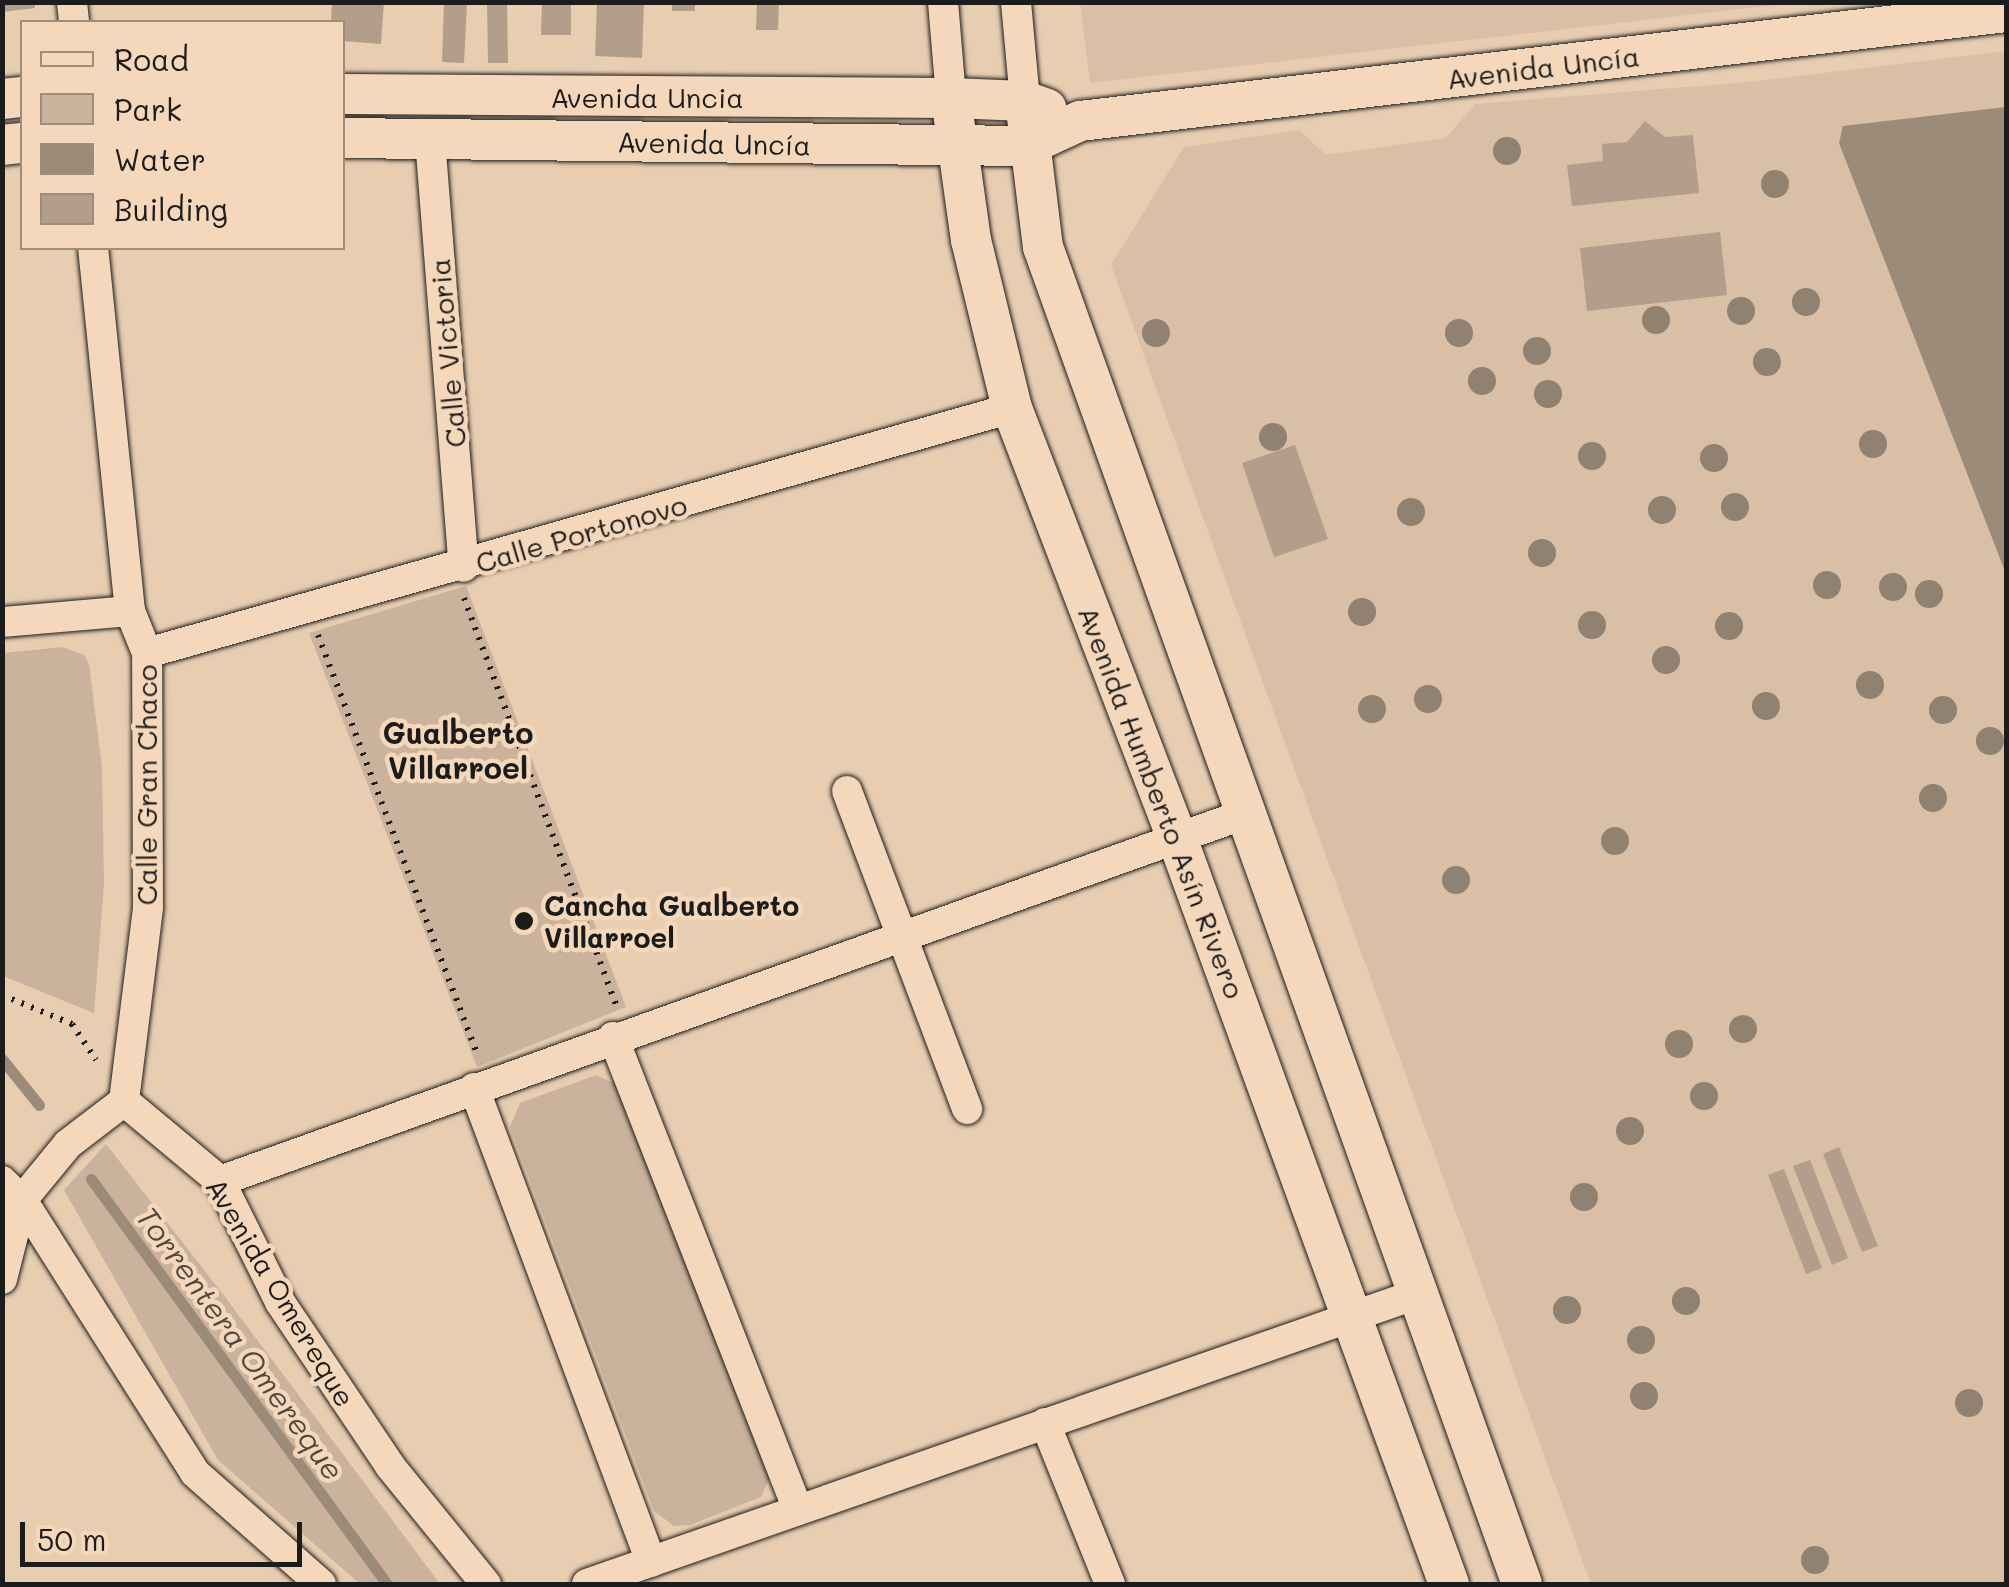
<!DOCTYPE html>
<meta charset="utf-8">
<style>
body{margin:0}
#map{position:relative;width:2009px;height:1587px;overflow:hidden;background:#e8cdb1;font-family:Mali,sans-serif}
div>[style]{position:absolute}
.built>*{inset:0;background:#d8bfa5}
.green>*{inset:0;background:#cab29c}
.water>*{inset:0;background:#9d8b7a}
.stream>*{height:11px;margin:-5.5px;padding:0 5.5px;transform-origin:5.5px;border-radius:5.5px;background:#9d8b7a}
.building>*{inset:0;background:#b29e8a}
.path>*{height:6px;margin-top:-3px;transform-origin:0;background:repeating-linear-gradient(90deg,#1c1c1c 0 2.5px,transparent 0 10.5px)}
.roads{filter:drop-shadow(0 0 2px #1c1c1c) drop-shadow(0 0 2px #1c1c1c)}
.minor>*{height:30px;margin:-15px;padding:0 15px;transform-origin:15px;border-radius:15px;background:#f5d8bb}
.tertiary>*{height:40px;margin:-20px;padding:0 20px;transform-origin:20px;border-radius:20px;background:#f5d8bb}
.trees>*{width:28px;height:28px;margin:-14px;border-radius:50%;background:#908171}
.dots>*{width:28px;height:28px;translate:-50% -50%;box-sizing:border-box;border:5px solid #f5d8bb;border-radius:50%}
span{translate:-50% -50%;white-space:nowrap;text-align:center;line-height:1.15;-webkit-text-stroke:9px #f5d8bb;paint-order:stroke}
.street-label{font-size:28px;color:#1c1c1c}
.poi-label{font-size:28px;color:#1c1c1c;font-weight:700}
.left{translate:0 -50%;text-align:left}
.neighbourhood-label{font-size:30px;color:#1c1c1c;font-weight:700}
.water-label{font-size:30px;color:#504842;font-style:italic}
.frame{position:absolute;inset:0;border:5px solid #1c1c1c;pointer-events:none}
.legend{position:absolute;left:20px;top:20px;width:325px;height:230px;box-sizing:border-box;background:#f5d8bb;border:2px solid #9e8d7b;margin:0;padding:12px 18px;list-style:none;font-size:30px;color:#1c1c1c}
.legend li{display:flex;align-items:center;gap:20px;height:50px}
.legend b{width:50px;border:2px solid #9e8d7b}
.scale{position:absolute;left:20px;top:1522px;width:282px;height:45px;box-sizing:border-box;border:5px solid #1c1c1c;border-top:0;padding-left:12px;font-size:30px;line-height:35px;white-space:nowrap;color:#1c1c1c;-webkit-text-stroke:8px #f5d8bb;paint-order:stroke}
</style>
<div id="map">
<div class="built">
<i style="clip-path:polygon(1080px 2px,1794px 2px,1794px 3px,1090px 83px)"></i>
<i style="clip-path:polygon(2006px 51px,2006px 1584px,1591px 1584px,1111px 265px,1184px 147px,1299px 130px,1326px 155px,1446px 138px,1475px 104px,1749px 82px)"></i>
</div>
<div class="green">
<i style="clip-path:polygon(466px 586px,626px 1007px,477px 1067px,309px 633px)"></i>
<i style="clip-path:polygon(63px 647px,84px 655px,89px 664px,102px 768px,104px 884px,94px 1013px,3px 976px,3px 653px)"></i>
<i style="clip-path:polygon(596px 1075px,618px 1085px,772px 1472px,761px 1497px,690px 1525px,674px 1526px,654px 1511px,510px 1127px,520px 1103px)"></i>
<i style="clip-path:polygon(106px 1144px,222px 1293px,440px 1584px,360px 1584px,218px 1460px,64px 1190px)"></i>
</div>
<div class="water">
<i style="clip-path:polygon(2006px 107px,2006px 574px,1839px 143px,1843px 126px)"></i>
</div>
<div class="stream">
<i style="left:2px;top:1059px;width:59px;rotate:51.2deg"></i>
<i style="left:91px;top:1179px;width:502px;rotate:53.84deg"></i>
</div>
<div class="building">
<i style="clip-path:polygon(2px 2px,35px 2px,35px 8px,2px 12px)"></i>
<i style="clip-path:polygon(332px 2px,384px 2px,381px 44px,342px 41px,342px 22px,331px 22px)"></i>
<i style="clip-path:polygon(444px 2px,467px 2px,464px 63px,442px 62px)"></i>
<i style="clip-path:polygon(487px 2px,507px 2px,508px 63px,488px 63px)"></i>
<i style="clip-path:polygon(542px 2px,571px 2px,571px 35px,541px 35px)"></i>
<i style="clip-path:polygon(597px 2px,644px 2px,642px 58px,595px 56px)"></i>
<i style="clip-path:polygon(672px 2px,695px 2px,695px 11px,672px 11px)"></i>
<i style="clip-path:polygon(757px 2px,779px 2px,778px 30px,756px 30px)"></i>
<i style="clip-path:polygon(1645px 121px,1665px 137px,1693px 135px,1699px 193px,1572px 206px,1567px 165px,1603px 161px,1602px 144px,1627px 142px)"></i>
<i style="clip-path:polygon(1720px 232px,1727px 295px,1587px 311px,1580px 248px)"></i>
<i style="clip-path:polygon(1295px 445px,1328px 539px,1274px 557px,1242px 463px)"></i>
<i style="clip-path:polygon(1839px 1147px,1878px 1246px,1862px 1252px,1823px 1154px)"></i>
<i style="clip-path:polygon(1810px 1160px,1848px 1258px,1832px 1265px,1793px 1166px)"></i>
<i style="clip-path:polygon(1784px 1169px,1822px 1268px,1806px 1274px,1768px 1175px)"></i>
</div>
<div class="path">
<i style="left:464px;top:598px;width:437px;rotate:69.5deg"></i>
<i style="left:318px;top:635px;width:447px;rotate:69.2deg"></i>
<i style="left:2px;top:995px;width:76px;rotate:22.5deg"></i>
<i style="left:72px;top:1024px;width:43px;rotate:56.3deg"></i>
</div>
<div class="roads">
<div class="minor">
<i style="left:72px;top:2px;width:20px;rotate:84deg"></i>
<i style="left:943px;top:2px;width:96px;rotate:85.2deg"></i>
<i style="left:1016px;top:2px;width:99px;rotate:84.8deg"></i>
<i style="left:430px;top:139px;width:429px;rotate:85.5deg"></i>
<i style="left:2px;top:622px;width:128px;rotate:-4.9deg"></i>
<i style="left:147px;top:653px;width:899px;rotate:-15.81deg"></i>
<i style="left:847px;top:791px;width:340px;rotate:69.3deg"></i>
<i style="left:613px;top:1037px;width:508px;rotate:68.64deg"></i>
<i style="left:474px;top:1088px;width:506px;rotate:69.52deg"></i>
<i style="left:124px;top:1101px;width:125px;rotate:39.8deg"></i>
<i style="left:220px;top:1181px;width:135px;rotate:63.6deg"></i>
<i style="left:280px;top:1302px;width:197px;rotate:56.1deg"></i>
<i style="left:390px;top:1466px;width:152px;rotate:50.9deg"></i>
<i style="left:2px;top:1181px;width:28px;rotate:44deg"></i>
<i style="left:22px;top:1200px;width:323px;rotate:57.6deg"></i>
<i style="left:195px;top:1473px;width:168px;rotate:41.4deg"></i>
<i style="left:220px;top:1181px;width:1086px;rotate:-19.7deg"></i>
<i style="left:2px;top:1279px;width:81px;rotate:-75.8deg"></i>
<i style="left:22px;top:1200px;width:72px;rotate:-50.6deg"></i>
<i style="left:68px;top:1144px;width:71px;rotate:-37.5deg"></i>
<i style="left:124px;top:1101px;width:195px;rotate:-82.9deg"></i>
<i style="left:148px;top:907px;width:254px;rotate:-90.2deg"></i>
<i style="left:147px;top:653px;width:45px;rotate:-112deg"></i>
<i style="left:130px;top:611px;width:365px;rotate:-95.8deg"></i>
<i style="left:1045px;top:1423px;width:174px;rotate:68deg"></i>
<i style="left:587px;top:1584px;width:882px;rotate:-19.26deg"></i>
</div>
<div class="tertiary">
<i style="left:342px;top:94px;width:609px;rotate:0.38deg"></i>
<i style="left:951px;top:98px;width:74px;rotate:2.3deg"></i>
<i style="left:1025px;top:101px;width:23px;rotate:20deg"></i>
<i style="left:951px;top:98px;width:143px;rotate:82deg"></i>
<i style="left:971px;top:240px;width:173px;rotate:76.3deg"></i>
<i style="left:1012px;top:408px;width:461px;rotate:69deg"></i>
<i style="left:1177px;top:838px;width:794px;rotate:69.97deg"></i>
<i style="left:2px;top:99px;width:20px;rotate:-6deg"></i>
<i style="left:1025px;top:101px;width:147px;rotate:83deg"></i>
<i style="left:1043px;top:247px;width:1420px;rotate:70.29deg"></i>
<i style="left:342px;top:138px;width:684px;rotate:0.67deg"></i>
<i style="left:1026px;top:146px;width:60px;rotate:-24.8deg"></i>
<i style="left:1080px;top:121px;width:932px;rotate:-6.71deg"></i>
<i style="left:2px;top:145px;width:20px;rotate:-6deg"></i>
</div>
</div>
<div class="trees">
<i style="left:1507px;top:151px"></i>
<i style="left:1775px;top:184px"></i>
<i style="left:1806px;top:302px"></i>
<i style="left:1741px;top:311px"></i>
<i style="left:1656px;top:320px"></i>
<i style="left:1156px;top:333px"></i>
<i style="left:1459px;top:333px"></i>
<i style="left:1537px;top:351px"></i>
<i style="left:1767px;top:362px"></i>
<i style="left:1482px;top:381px"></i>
<i style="left:1548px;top:394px"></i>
<i style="left:1273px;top:437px"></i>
<i style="left:1873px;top:444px"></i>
<i style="left:1592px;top:456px"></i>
<i style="left:1714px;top:458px"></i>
<i style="left:1735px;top:507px"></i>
<i style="left:1662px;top:510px"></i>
<i style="left:1411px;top:512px"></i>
<i style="left:1542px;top:553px"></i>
<i style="left:1827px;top:585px"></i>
<i style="left:1893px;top:587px"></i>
<i style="left:1929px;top:594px"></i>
<i style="left:1362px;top:612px"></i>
<i style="left:1592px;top:625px"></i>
<i style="left:1729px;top:626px"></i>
<i style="left:1666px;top:660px"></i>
<i style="left:1870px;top:685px"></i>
<i style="left:1428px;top:699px"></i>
<i style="left:1766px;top:706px"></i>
<i style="left:1372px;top:709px"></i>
<i style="left:1943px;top:710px"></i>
<i style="left:1990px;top:741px"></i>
<i style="left:1933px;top:798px"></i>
<i style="left:1615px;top:841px"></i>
<i style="left:1456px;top:880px"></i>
<i style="left:1743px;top:1029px"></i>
<i style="left:1679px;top:1044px"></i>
<i style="left:1704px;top:1096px"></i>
<i style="left:1630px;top:1131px"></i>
<i style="left:1584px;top:1197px"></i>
<i style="left:1686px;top:1301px"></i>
<i style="left:1567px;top:1310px"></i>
<i style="left:1641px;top:1340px"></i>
<i style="left:1644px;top:1396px"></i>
<i style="left:1969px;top:1403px"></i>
<i style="left:1815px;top:1560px"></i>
</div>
<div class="dots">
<i style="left:524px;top:921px;background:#1c1c1c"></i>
</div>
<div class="street-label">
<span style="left:1543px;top:67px;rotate:-7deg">Avenida Uncía</span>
<span style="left:647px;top:97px">Avenida Uncia</span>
<span style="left:714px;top:143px;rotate:1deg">Avenida Uncía</span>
<span style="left:447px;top:353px;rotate:-95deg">Calle Victoria</span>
<span style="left:581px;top:533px;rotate:-16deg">Calle Portonovo</span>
<span style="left:146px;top:785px;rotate:-90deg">Calle Gran Chaco</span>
<span style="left:1162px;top:802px;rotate:69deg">Avenida Humberto Asín Rivero</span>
<span style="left:281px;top:1292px;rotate:59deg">Avenida Omereque</span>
</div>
<div class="poi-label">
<span class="left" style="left:544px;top:921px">Cancha Gualberto<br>Villarroel</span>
</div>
<div class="neighbourhood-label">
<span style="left:458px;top:749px">Gualberto<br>Villarroel</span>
</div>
<div class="water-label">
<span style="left:241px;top:1343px;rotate:54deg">Torrentera Omereque</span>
</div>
<div class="frame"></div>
<ul class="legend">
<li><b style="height:12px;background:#f5d8bb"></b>Road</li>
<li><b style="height:28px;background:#cab29c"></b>Park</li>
<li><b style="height:28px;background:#9d8b7a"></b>Water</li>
<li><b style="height:28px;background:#b29e8a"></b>Building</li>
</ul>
<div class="scale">50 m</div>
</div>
